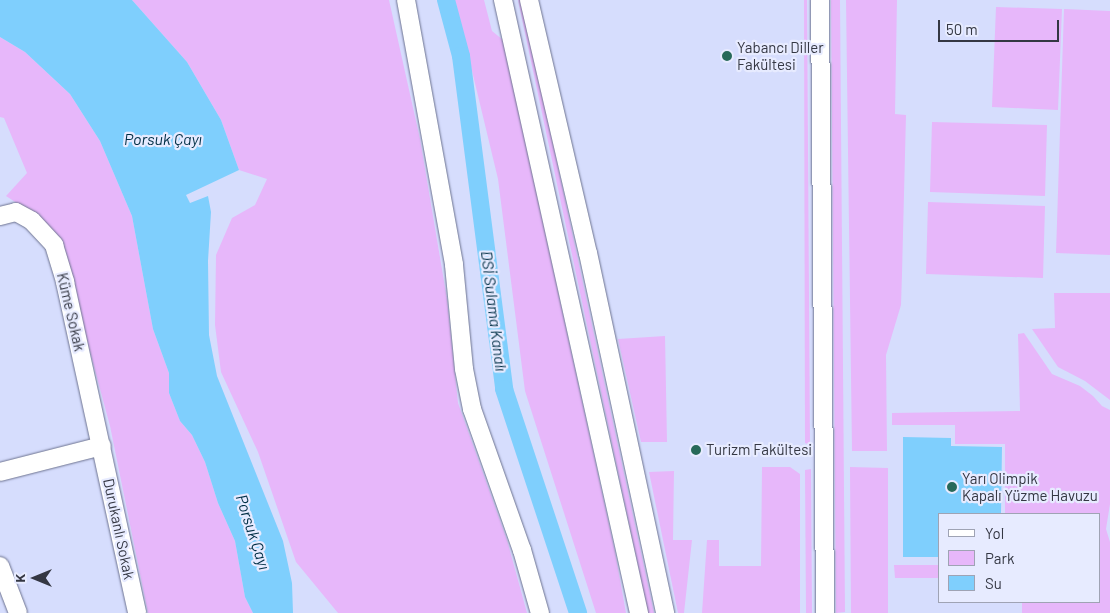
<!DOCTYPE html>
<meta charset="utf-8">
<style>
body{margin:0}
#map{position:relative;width:1110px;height:613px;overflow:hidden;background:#d6ddfd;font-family:Barlow,sans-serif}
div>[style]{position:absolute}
.green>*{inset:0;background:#e7b7fa}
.water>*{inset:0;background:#7fcffd}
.canal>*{height:18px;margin:-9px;padding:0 9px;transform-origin:9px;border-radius:9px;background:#7fcffd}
.roads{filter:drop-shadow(0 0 1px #6d7390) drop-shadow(0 0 1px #6d7390)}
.minor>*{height:18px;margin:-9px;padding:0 9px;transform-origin:9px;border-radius:9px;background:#fff}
.dots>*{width:14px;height:14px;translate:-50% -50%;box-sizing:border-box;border:2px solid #e7ebff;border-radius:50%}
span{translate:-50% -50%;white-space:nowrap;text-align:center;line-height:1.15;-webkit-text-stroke:4.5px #e7ebff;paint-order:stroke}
.poi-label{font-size:15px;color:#343743}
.left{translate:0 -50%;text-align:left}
.street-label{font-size:15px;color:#343743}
.water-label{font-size:16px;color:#002f46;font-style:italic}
.legend{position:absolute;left:938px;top:513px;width:162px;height:90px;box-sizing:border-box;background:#e7ebff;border:1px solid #9fa3b4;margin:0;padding:6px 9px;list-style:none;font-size:15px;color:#343743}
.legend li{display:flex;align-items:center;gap:10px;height:25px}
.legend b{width:25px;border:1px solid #9fa3b4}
.north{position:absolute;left:10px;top:553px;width:50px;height:50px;-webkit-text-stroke:4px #e7ebff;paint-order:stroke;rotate:270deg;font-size:14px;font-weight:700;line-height:20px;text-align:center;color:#343743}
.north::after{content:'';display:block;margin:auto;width:18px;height:22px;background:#343743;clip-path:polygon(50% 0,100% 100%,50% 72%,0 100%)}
.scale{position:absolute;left:938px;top:20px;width:121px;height:22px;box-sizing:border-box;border:2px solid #343743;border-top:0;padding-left:6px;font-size:15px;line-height:18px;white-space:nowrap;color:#343743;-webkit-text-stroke:4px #e7ebff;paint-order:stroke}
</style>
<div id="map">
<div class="green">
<i style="clip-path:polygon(132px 0,389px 0,420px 139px,447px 299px,458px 403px,507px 540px,527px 613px,338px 613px,296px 562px,258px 452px,221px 372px,215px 325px,216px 255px,232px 218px,255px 205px,267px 179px,239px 170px,221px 120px,187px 62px)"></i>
<i style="clip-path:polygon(455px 0,484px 0,492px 31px,503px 40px,615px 552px,626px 613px,596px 613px,525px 391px,498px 179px)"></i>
<i style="clip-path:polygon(518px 0,522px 0,654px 613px,648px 613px)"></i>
<i style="clip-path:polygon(804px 0,807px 0,810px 445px,805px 443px)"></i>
<i style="clip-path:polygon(831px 0,840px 0,845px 612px,836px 613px)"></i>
<i style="clip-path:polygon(846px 0,897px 0,895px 114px,906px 115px,902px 274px,901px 305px,886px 355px,887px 451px,852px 451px)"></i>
<i style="clip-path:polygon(996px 7px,1062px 9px,1058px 110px,992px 107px)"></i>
<i style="clip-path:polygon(1064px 9px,1110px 11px,1110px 255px,1056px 253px)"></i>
<i style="clip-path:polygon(0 37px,25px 52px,70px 94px,100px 141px,132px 216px,153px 329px,169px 373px,169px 393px,180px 421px,192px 435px,205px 462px,218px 503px,235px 541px,245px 597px,253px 613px,148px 613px,110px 426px,60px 240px,43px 220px,6px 196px,27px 173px,4px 118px,0 117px)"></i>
<i style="clip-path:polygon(932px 122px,1047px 125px,1045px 196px,930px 192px)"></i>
<i style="clip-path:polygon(928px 202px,1045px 206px,1043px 278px,926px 274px)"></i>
<i style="clip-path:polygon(1054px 293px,1110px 293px,1110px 400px,1085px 381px,1058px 367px,1032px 329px,1055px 328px)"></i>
<i style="clip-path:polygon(1024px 333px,1052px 374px,1080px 386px,1093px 396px,1102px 406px,1110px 410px,1110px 504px,1106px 529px,1110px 542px,1110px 613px,1022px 613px,1022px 602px,1099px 602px,1099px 514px,1005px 514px,1005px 444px,955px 444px,955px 425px,892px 425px,892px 413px,1020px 411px,1018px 334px)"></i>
<i style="clip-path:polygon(665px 336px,667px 442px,641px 442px,618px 339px)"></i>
<i style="clip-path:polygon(762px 467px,790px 467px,800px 474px,800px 613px,702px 613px,707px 540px,719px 540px,719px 566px,761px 566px)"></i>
<i style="clip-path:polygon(850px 467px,888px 468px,888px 613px,851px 613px)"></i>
<i style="clip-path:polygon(811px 469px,812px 613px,806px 613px,805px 470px)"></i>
<i style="clip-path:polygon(674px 471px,673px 540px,692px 540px,684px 613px,678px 613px,649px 472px)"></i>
<i style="clip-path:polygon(894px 565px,939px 565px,939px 578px,895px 578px)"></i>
</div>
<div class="water">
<i style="clip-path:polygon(0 0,132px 0,187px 62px,221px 120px,239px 170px,186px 195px,190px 203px,208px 196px,211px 212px,208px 261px,209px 335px,217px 376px,283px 541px,292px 583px,293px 613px,253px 613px,245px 597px,235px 541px,218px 503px,205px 462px,192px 435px,180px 421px,169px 393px,169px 373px,153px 329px,132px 216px,100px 141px,70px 94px,25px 52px,0 37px)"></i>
<i style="clip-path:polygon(903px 437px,951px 438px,951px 446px,1002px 447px,1001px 514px,939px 514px,939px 557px,903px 557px)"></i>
</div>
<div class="canal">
<i style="left:446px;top:0;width:58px;rotate:75deg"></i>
<i style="left:461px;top:56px;width:336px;rotate:82.6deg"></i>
<i style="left:504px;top:389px;width:236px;rotate:71.7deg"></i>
</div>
<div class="roads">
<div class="minor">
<i style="left:406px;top:0;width:269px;rotate:79.7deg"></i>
<i style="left:454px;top:265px;width:104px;rotate:84.5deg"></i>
<i style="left:464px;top:369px;width:41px;rotate:78.7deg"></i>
<i style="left:472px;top:409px;width:150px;rotate:70.5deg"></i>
<i style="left:522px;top:550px;width:66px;rotate:74.1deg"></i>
<i style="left:503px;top:0;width:628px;rotate:77.49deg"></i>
<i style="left:529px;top:0;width:260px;rotate:76.9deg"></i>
<i style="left:588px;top:253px;width:368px;rotate:77.9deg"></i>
<i style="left:820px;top:0;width:613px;rotate:89.53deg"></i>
<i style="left:0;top:216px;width:16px;rotate:-14deg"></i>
<i style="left:16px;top:212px;width:18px;rotate:29deg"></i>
<i style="left:32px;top:221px;width:33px;rotate:47deg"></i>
<i style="left:54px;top:245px;width:39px;rotate:73deg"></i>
<i style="left:65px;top:282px;width:339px;rotate:77.7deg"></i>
<i style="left:0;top:472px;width:105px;rotate:-14.3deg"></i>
<i style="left:0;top:566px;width:50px;rotate:69deg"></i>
</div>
</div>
<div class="dots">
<i style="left:727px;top:56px;background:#276959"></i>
<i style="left:696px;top:450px;background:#276959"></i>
<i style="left:952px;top:487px;background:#276959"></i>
</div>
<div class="poi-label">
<span class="left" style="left:737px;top:56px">Yabancı Diller<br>Fakültesi</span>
<span class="left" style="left:706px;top:450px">Turizm Fakültesi</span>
<span class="left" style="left:962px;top:487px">Yarı Olimpik<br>Kapalı Yüzme Havuzu</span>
</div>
<div class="street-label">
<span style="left:71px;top:312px;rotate:77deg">Küme Sokak</span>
<span style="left:119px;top:529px;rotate:78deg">Durukanlı Sokak</span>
</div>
<div class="water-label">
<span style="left:163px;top:139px">Porsuk Çayı</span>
<span style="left:494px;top:311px;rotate:83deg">DSİ Sulama Kanalı</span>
<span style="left:253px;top:532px;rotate:72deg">Porsuk Çayı</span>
</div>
<ul class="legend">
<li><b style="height:6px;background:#fff"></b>Yol</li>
<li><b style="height:14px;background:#e7b7fa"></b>Park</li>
<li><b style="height:14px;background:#7fcffd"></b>Su</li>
</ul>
<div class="north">K</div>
<div class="scale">50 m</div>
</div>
